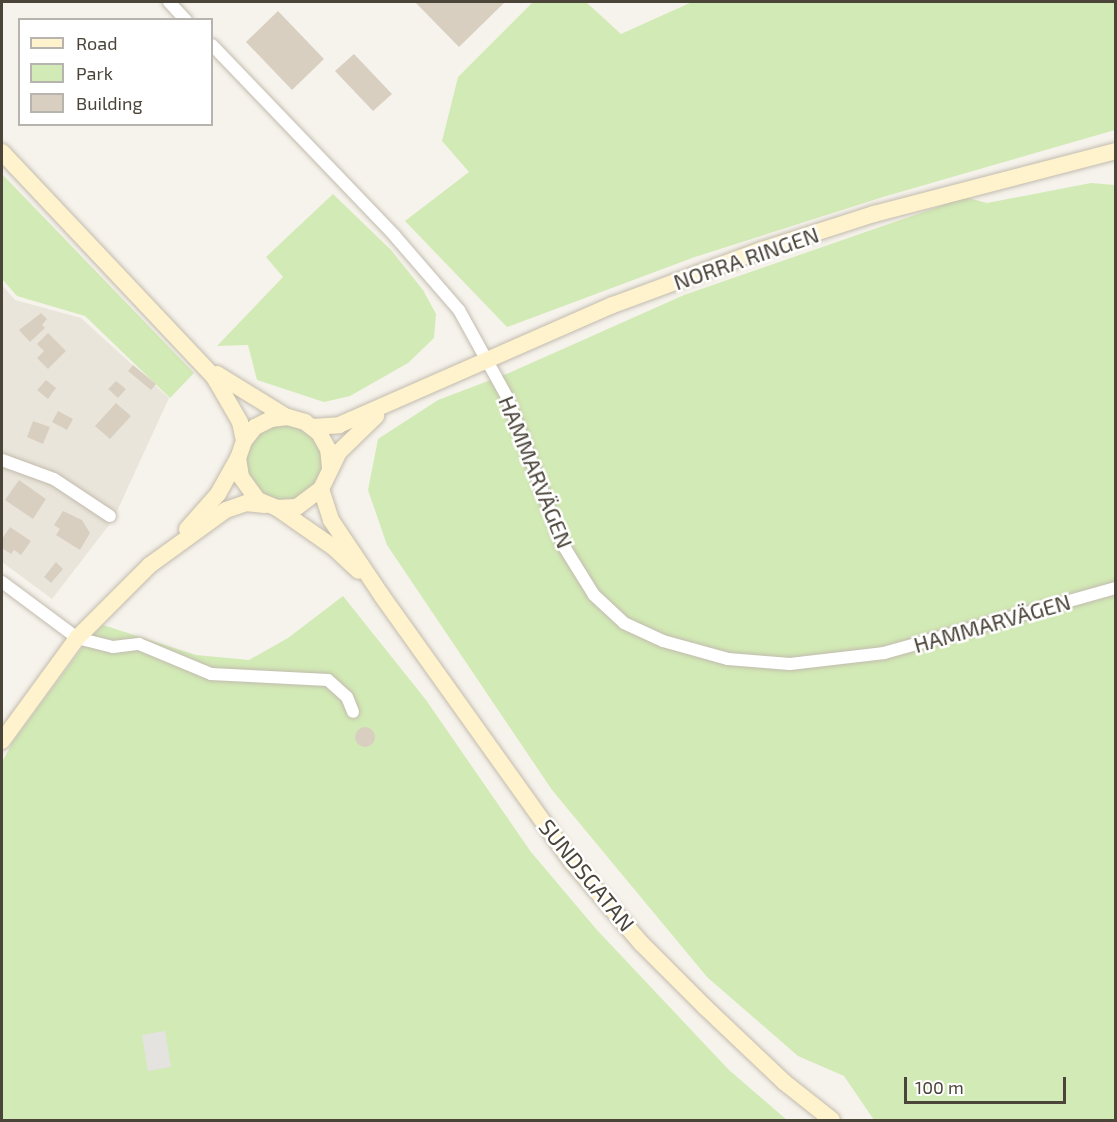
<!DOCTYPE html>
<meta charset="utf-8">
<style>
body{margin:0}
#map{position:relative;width:1117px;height:1122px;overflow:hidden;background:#f6f3ec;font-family:"Exo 2",sans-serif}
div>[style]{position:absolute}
.residential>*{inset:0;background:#eae5da}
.green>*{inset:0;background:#d2eab5}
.round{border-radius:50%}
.parking>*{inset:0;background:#e5e3e0}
.building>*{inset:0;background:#d8cfc1}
.roads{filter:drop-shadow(0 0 2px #c2bbae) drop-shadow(0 0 2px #c2bbae)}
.street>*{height:12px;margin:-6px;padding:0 6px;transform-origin:6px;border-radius:6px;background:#fff}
.secondary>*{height:16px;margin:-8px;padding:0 8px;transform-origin:8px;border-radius:8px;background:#fff3cd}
span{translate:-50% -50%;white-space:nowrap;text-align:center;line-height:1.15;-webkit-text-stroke:5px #fff;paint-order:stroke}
.street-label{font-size:22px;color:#4b4439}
.frame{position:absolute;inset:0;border:3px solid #4b4439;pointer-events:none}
.legend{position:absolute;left:18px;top:18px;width:195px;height:108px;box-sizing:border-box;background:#fff;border:2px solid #b7b4b0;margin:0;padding:8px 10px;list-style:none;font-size:18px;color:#4b4439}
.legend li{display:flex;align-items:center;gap:12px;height:30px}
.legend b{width:30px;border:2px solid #b7b4b0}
.scale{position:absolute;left:904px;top:1077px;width:162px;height:27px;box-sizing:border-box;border:3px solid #4b4439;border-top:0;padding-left:8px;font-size:18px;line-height:21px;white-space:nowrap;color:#4b4439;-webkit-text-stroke:4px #fff;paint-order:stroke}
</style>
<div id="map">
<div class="residential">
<i style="clip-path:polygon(2px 285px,15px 300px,81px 318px,169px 398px,113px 520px,52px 599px,2px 562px)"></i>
</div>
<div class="green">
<i style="clip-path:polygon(533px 2px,586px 2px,621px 34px,692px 2px,1115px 2px,1115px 130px,883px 197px,695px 257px,507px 327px,405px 221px,469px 172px,442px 141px,458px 77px)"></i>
<i style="clip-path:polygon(2px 174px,194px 373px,170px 398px,85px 316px,17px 296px,2px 279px)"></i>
<i style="clip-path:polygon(1091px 183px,1115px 185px,1115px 1120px,874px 1120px,844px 1076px,798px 1056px,707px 977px,552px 790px,387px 545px,368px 490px,378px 439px,438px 400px,509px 373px,684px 295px,955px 201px,968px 198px,987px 203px)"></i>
<i style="clip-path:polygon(333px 194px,391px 250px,423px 290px,436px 314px,434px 338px,408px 363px,350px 396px,324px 402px,257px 380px,248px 345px,217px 346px,283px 277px,266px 257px)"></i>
<i class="round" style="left:246px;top:424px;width:76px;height:76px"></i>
<i style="clip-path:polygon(343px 596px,426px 700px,531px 852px,597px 930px,729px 1070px,787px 1120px,2px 1120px,2px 762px,14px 740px,87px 641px,103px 625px,196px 655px,249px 660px,288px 638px)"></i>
</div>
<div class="parking">
<i style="clip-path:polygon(165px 1031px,171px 1067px,148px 1071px,142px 1035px)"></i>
</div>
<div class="building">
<i style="clip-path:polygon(415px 2px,505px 2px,459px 47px)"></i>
<i style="clip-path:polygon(278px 11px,324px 59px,292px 90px,246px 42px)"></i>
<i style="clip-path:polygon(354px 54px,392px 94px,373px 111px,335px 71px)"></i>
<i style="clip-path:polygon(41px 313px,47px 319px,42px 325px,45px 328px,30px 342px,19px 330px)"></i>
<i style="clip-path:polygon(48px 333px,66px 351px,48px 369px,37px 358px,44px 351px,37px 344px)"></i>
<i style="clip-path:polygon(133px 365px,156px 384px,151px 390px,128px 371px)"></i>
<i style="clip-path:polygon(46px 380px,56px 388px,48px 399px,37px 390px)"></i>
<i style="clip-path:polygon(116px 381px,126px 389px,118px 398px,108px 389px)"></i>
<i style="clip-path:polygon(116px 403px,131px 416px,110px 439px,95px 426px)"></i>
<i style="clip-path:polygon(58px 411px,73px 419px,67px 430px,52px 422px)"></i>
<i style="clip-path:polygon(33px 421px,50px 427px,43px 444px,27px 437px)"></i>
<i style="clip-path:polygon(19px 480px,46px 499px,33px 519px,5px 500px)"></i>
<i style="clip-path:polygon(63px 511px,82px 520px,90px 533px,80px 550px,56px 535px,60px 529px,54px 525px)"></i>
<i style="clip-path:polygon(10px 527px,31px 541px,21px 555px,14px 550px,11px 554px,2px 548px,2px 539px)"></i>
<i style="clip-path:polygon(56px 562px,63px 569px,51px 583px,44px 577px)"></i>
<i class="round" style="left:355px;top:727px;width:20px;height:20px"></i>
</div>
<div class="roads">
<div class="street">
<i style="left:169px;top:2px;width:25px;rotate:47deg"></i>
<i style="left:212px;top:45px;width:263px;rotate:46.2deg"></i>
<i style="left:394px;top:235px;width:99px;rotate:49.1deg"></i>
<i style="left:459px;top:310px;width:99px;rotate:61.1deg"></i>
<i style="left:507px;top:397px;width:158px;rotate:69.3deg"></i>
<i style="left:563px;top:545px;width:59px;rotate:58.2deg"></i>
<i style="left:594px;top:595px;width:41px;rotate:43deg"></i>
<i style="left:624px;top:623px;width:43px;rotate:24.8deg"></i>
<i style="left:663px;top:641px;width:67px;rotate:15.5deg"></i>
<i style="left:728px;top:659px;width:62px;rotate:4.6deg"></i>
<i style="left:790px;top:664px;width:95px;rotate:-6.7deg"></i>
<i style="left:884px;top:653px;width:241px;rotate:-15.7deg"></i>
<i style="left:2px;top:460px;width:55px;rotate:20.1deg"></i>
<i style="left:54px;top:479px;width:67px;rotate:33.5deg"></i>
<i style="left:2px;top:582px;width:94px;rotate:36.7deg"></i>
<i style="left:77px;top:638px;width:37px;rotate:14deg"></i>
<i style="left:113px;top:647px;width:26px;rotate:-7deg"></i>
<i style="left:139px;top:644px;width:78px;rotate:22.6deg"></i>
<i style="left:211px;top:674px;width:117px;rotate:2.9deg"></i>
<i style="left:328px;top:680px;width:25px;rotate:42deg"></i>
<i style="left:347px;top:697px;width:16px;rotate:68deg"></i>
</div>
<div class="secondary">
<i style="left:2px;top:152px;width:309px;rotate:46.7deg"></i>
<i style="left:214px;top:377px;width:52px;rotate:60deg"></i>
<i style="left:240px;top:422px;width:19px;rotate:78deg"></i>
<i style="left:217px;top:374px;width:82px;rotate:31.6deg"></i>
<i style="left:313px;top:427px;width:26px;rotate:-4deg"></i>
<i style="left:339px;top:425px;width:299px;rotate:-23.7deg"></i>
<i style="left:613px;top:305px;width:159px;rotate:-20.3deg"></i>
<i style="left:762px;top:250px;width:118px;rotate:-17.8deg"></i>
<i style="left:874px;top:214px;width:250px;rotate:-14.6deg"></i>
<i style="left:330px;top:467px;width:18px;rotate:-96deg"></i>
<i style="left:328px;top:449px;width:18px;rotate:-119deg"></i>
<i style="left:319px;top:433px;width:18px;rotate:-142deg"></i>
<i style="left:305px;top:422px;width:18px;rotate:-164deg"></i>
<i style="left:288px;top:417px;width:17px;rotate:173deg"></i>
<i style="left:271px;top:419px;width:18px;rotate:153deg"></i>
<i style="left:255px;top:427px;width:18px;rotate:128deg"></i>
<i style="left:244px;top:441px;width:18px;rotate:109deg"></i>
<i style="left:238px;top:458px;width:19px;rotate:81deg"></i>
<i style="left:241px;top:477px;width:29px;rotate:54deg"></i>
<i style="left:258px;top:500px;width:21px;rotate:23deg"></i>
<i style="left:277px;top:508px;width:20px;rotate:-3deg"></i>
<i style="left:297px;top:507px;width:30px;rotate:-37deg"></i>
<i style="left:321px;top:489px;width:41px;rotate:-64.1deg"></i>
<i style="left:339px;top:452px;width:52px;rotate:-44.2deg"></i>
<i style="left:321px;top:489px;width:33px;rotate:72deg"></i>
<i style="left:331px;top:520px;width:92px;rotate:56.1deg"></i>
<i style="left:382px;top:596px;width:327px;rotate:54.5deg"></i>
<i style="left:572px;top:862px;width:106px;rotate:49.6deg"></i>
<i style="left:641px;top:943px;width:91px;rotate:45deg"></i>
<i style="left:705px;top:1007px;width:109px;rotate:43.5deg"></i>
<i style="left:784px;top:1082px;width:61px;rotate:38.4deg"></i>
<i style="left:277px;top:508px;width:68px;rotate:34.9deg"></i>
<i style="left:333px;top:547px;width:35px;rotate:43deg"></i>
<i style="left:187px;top:529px;width:47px;rotate:-48.5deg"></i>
<i style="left:218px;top:494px;width:41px;rotate:-60.9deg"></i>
<i style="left:2px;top:741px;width:127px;rotate:-53.9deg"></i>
<i style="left:77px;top:638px;width:103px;rotate:-45deg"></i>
<i style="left:150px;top:565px;width:94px;rotate:-35.9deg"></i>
<i style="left:226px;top:510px;width:21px;rotate:-19deg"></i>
<i style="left:246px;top:503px;width:19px;rotate:6deg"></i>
</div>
</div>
<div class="street-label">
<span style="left:746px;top:258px;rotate:-19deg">NORRA RINGEN</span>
<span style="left:536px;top:472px;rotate:68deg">HAMMARVÄGEN</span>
<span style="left:992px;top:623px;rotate:-16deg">HAMMARVÄGEN</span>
<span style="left:587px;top:875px;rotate:51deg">SUNDSGATAN</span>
</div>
<div class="frame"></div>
<ul class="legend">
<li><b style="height:8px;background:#fff3cd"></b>Road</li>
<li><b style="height:16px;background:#d2eab5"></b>Park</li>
<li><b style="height:16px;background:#d8cfc1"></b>Building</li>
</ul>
<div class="scale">100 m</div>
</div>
